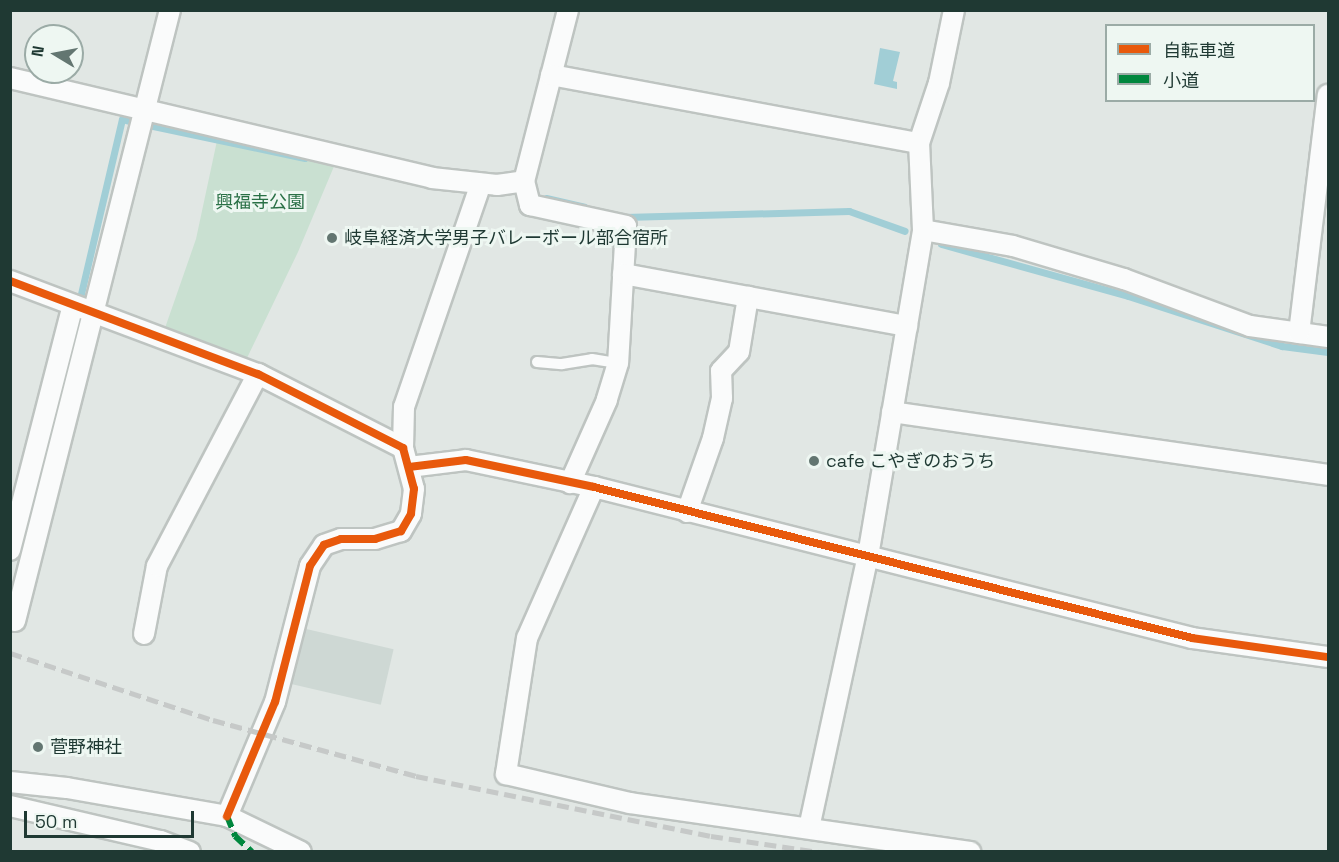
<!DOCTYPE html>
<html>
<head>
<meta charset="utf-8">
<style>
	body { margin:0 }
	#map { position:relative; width:1339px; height:862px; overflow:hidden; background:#e1e7e4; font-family:"Space Grotesk","Noto Sans JP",sans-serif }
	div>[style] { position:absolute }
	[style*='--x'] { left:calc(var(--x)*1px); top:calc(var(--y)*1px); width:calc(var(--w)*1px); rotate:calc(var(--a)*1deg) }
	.built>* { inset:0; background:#ced8d4; transform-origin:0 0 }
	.green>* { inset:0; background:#c9e0d1 }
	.water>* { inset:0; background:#a1ced6 }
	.stream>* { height:7px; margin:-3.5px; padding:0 3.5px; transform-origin:3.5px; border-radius:3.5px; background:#a1ced6 }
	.roads { filter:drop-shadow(2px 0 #bec4c1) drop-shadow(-2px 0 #bec4c1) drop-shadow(0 2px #bec4c1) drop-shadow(0 -2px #bec4c1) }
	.service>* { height:10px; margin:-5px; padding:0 5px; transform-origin:5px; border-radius:5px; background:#fafbfb }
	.minor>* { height:20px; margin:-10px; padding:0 10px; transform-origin:10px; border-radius:10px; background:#fafbfb }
	.rail>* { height:4.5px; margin-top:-2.25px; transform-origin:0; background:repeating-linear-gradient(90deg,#c6c9c8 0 12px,transparent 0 18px) }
	.quiet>* { height:6px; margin-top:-3px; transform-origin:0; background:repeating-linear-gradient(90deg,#00873e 0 12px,transparent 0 18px) }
	.cycleway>* { height:8px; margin:-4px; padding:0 4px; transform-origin:4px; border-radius:4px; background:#e8590c }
	.dots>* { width:16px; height:16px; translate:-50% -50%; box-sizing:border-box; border:3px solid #eef7f2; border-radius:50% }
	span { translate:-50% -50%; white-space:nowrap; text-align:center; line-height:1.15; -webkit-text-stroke:6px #eef7f2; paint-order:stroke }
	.park-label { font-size:18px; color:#2a7046 }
	.poi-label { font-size:18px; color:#1f3933 }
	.left { translate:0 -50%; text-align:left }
	.frame { position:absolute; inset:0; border:12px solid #1f3933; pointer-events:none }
	.legend { position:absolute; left:1105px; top:24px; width:210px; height:78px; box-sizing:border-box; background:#eef7f2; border:2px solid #9baba6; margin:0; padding:8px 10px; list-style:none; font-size:18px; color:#1f3933 }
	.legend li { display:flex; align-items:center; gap:12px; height:30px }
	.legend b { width:30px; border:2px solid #9baba6 }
	.north { position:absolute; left:24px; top:24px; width:60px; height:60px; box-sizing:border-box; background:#eef7f2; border:2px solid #9baba6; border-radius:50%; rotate:280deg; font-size:16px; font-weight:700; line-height:24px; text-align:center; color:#1f3933 }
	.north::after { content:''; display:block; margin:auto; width:21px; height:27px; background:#637671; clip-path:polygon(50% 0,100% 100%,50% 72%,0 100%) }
	.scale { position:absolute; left:24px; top:811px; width:170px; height:27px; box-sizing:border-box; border:3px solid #1f3933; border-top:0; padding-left:8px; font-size:18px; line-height:21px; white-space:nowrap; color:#1f3933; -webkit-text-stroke:4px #eef7f2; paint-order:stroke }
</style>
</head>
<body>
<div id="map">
	<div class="built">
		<div style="left:302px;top:628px;width:94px;height:57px;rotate:13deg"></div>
	</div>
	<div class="green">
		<div style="clip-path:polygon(218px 136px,335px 164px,298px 252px,247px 358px,165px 328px,196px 239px)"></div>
	</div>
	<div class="water">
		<div style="clip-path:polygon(880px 48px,900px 52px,893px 81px,897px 82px,897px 89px,874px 84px)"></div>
	</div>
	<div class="stream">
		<div style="--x:153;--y:126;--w:155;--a:11.9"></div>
		<div style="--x:546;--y:198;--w:39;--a:13"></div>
		<div style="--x:624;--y:217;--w:225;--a:-1.5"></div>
		<div style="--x:849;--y:211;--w:59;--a:19.7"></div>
		<div style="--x:941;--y:244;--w:194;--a:15.5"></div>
		<div style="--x:1128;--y:296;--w:162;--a:18"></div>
		<div style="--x:1282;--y:346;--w:46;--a:7.4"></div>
		<div style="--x:80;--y:298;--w:184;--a:-76.8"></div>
		<div style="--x:122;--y:119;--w:7;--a:16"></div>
	</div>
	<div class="roads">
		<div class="service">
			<div style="--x:537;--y:362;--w:25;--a:5"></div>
			<div style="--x:562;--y:364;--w:30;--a:-9"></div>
			<div style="--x:592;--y:359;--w:26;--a:9"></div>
		</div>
		<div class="minor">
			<div style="--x:568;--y:10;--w:177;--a:104.4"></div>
			<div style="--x:524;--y:181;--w:25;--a:76"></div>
			<div style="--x:530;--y:205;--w:98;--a:12.3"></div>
			<div style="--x:626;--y:226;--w:137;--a:93.3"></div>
			<div style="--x:618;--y:363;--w:39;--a:107"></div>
			<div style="--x:607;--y:400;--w:91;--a:114"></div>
			<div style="--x:551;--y:75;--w:374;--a:10.5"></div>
			<div style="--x:10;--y:78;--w:434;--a:13.3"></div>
			<div style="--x:432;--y:178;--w:65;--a:6.1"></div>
			<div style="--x:497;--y:185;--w:27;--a:-8"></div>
			<div style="--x:923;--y:230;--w:91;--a:10.1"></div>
			<div style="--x:1013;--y:246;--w:116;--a:16.6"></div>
			<div style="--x:1124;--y:279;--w:134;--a:20.5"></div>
			<div style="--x:1250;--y:326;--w:79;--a:8"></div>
			<div style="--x:623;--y:274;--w:289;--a:10.4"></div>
			<div style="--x:10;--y:281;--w:265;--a:20.6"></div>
			<div style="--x:258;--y:374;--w:163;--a:27"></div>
			<div style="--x:403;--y:448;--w:42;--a:75"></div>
			<div style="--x:414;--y:489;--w:25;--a:97"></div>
			<div style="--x:411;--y:514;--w:20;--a:120"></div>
			<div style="--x:401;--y:531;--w:27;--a:163"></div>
			<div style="--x:375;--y:539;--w:34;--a:180"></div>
			<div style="--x:341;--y:539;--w:18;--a:161"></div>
			<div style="--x:324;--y:545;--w:25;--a:124"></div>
			<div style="--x:310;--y:566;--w:140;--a:104.4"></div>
			<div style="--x:275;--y:702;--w:124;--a:112.8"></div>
			<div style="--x:1299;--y:333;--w:240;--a:-83.1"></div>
			<div style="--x:892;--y:412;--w:441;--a:8.2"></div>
			<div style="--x:403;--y:448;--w:41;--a:-88.6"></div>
			<div style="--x:404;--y:407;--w:236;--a:-71"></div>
			<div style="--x:409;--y:467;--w:57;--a:-7"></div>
			<div style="--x:466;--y:460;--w:131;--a:11.9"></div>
			<div style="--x:594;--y:487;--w:617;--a:14.17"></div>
			<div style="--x:1192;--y:638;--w:137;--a:8"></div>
			<div style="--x:594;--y:487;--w:165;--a:113.9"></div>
			<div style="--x:527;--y:638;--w:138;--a:98.8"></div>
			<div style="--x:506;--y:774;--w:127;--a:13.2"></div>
			<div style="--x:630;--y:803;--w:344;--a:8.2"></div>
			<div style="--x:687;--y:512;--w:78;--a:-70.6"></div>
			<div style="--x:713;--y:438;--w:41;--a:-77.3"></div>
			<div style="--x:722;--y:398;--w:27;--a:-92"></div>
			<div style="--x:721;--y:371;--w:26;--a:-47"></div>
			<div style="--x:739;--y:352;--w:56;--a:-80.7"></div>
			<div style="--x:10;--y:550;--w:253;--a:-75.6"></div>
			<div style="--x:15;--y:621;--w:630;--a:-75.77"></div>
			<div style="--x:144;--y:634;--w:69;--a:-79.2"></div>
			<div style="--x:157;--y:566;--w:217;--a:-62.3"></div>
			<div style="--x:10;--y:782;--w:57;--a:6"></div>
			<div style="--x:67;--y:788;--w:162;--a:9.9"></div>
			<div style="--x:227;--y:816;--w:82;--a:25.9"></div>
			<div style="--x:10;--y:806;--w:155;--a:13.1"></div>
			<div style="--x:161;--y:841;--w:31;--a:21"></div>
			<div style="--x:809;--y:828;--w:278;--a:-77.8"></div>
			<div style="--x:868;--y:556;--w:331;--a:-80.4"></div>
			<div style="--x:923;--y:230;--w:87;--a:-92.6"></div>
			<div style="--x:919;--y:143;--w:63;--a:-71.6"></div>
			<div style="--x:939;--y:83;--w:75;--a:-78.4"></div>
		</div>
	</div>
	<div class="rail">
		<div style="--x:10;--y:653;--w:214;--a:18.3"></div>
		<div style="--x:213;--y:720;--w:211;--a:15.4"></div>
		<div style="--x:416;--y:776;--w:301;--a:11.5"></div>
		<div style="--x:711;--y:836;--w:109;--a:8.4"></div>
	</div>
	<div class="quiet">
		<div style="--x:227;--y:816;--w:22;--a:68"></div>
		<div style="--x:235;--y:836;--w:23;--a:43"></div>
	</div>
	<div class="cycleway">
		<div style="--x:10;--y:281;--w:265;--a:20.6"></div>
		<div style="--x:258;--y:374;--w:163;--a:27"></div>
		<div style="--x:403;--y:448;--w:42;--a:75"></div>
		<div style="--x:414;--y:489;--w:25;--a:97"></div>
		<div style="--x:411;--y:514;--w:20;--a:120"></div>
		<div style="--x:401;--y:531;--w:27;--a:163"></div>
		<div style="--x:375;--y:539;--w:34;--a:180"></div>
		<div style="--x:341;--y:539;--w:18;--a:161"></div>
		<div style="--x:324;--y:545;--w:25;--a:124"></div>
		<div style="--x:310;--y:566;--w:140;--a:104.4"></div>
		<div style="--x:275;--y:702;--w:124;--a:112.8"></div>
		<div style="--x:409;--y:467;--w:57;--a:-7"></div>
		<div style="--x:466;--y:460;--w:131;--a:11.9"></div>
		<div style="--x:594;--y:487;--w:617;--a:14.17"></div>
		<div style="--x:1192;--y:638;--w:137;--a:8"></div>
	</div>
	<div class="dots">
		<div style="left:332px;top:238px;background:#637671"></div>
		<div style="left:814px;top:461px;background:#637671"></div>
		<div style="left:38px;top:747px;background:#637671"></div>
	</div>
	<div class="park-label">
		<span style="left:260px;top:202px">興福寺公園</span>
	</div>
	<div class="poi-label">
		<span class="left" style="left:344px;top:238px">岐阜経済大学男子バレーボール部合宿所</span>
		<span class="left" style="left:826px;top:461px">cafe こやぎのおうち</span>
		<span class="left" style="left:50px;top:747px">菅野神社</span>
	</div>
	<div class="frame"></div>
	<ul class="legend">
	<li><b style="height:8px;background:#e8590c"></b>自転車道</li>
	<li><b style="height:8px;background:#00873e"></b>小道</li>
	</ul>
	<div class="north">N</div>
	<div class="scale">50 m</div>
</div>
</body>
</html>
